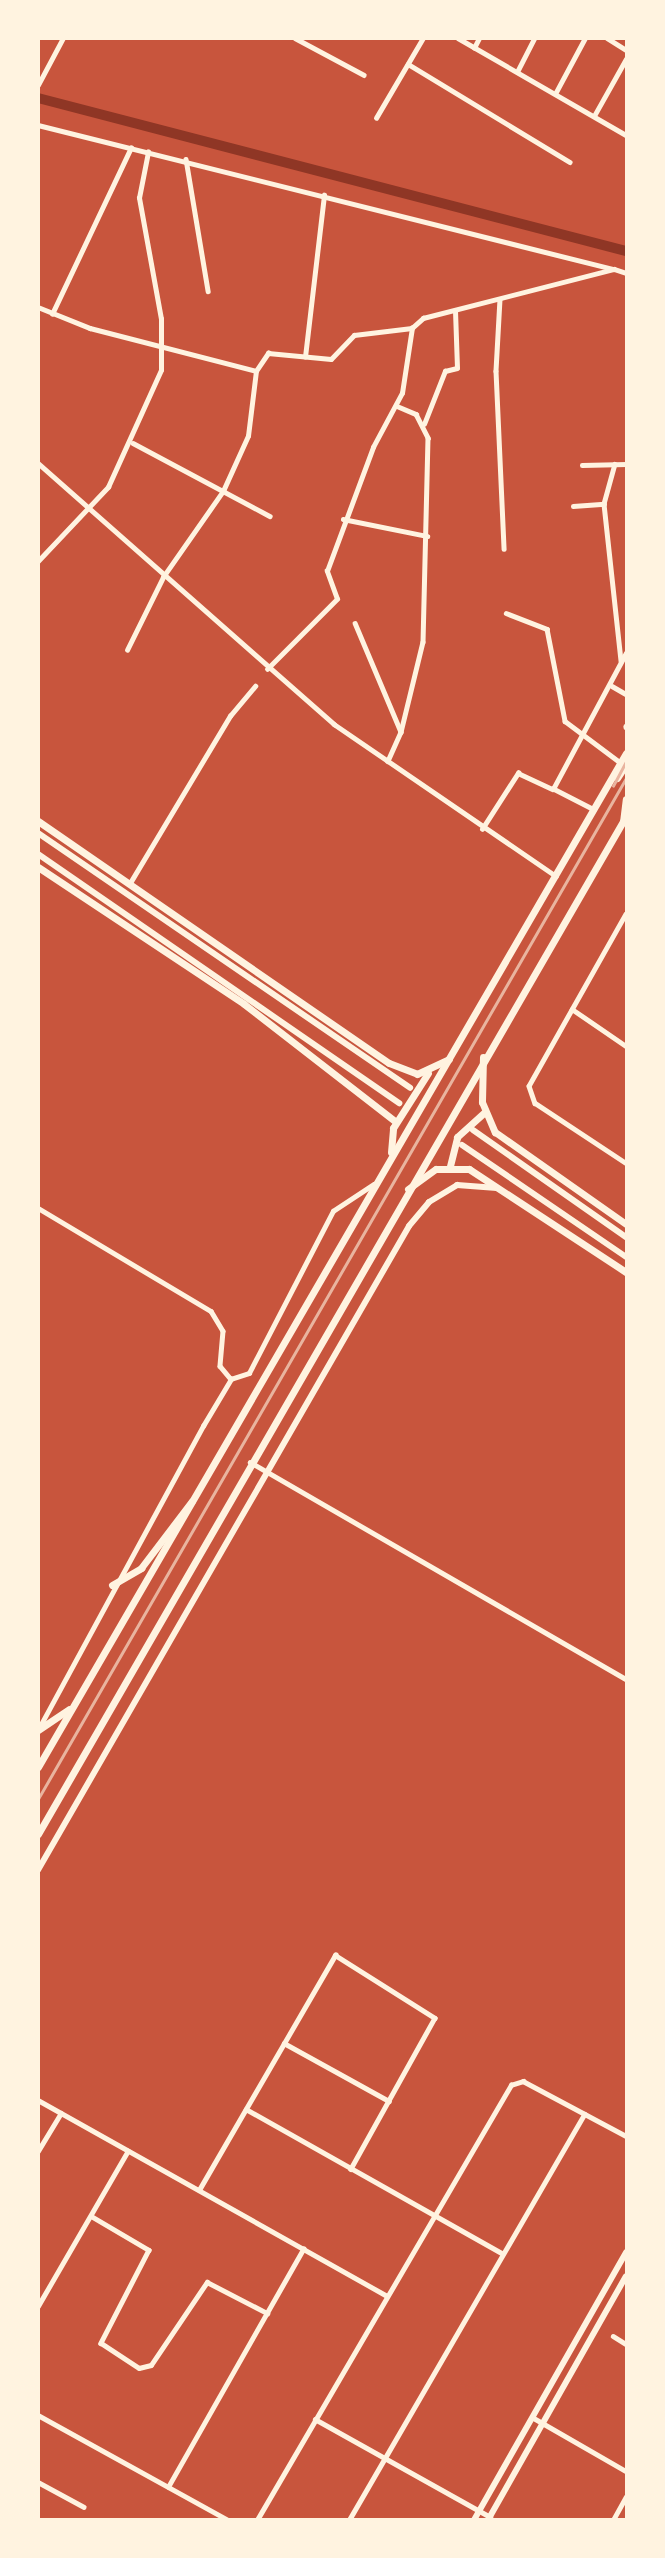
<!DOCTYPE html>
<html>
<head>
<meta charset="utf-8">
<style>
	body { margin:0 }
	#map { position:relative; width:665px; height:2558px; overflow:hidden; background:#c8553d; font-family:"DM Sans",sans-serif }
	div>[style] { position:absolute }
	[style*='--x'] { left:calc(var(--x)*1px); top:calc(var(--y)*1px); width:calc(var(--w)*1px); rotate:calc(var(--a)*1deg) }
	.canal>* { height:10px; margin:-5px; padding:0 5px; transform-origin:5px; border-radius:5px; background:#8f3625 }
	.minor>* { height:4.5px; margin:-2.25px; padding:0 2.25px; transform-origin:2.25px; border-radius:2.25px; background:#fff3e0 }
	.tertiary>* { height:6px; margin:-3px; padding:0 3px; transform-origin:3px; border-radius:3px; background:#fff3e0 }
	.secondary>* { height:7px; margin:-3.5px; padding:0 3.5px; transform-origin:3.5px; border-radius:3.5px; background:#fff3e0 }
	.rail>* { height:2.5px; margin:-1.25px; padding:0 1.25px; transform-origin:1.25px; border-radius:1.25px; background:#e9b49f }
	span { translate:-50% -50%; white-space:nowrap; text-align:center; line-height:1.15; -webkit-text-stroke:5px #fff3e0; paint-order:stroke }
	.frame { position:absolute; inset:0; border:40px solid #fff3e0; pointer-events:none }
</style>
</head>
<body>
<div id="map">
	<div class="canal">
		<div style="--x:38;--y:98;--w:608;--a:14.59"></div>
	</div>
	<div class="minor">
		<div style="--x:295;--y:38;--w:78;--a:28.2"></div>
		<div style="--x:458;--y:38;--w:194;--a:30"></div>
		<div style="--x:607;--y:38;--w:22;--a:32"></div>
		<div style="--x:474;--y:48;--w:11;--a:-63"></div>
		<div style="--x:408;--y:64;--w:189;--a:31.2"></div>
		<div style="--x:517;--y:72;--w:38;--a:-63"></div>
		<div style="--x:38;--y:85;--w:53;--a:-62"></div>
		<div style="--x:555;--y:94;--w:64;--a:-61.8"></div>
		<div style="--x:594;--y:116;--w:65;--a:-60.7"></div>
		<div style="--x:376;--y:118;--w:93;--a:-59.6"></div>
		<div style="--x:38;--y:125;--w:593;--a:14.06"></div>
		<div style="--x:186;--y:159;--w:134;--a:80.5"></div>
		<div style="--x:500;--y:299;--w:72;--a:93.2"></div>
		<div style="--x:496;--y:371;--w:178;--a:87.4"></div>
		<div style="--x:38;--y:307;--w:56;--a:22"></div>
		<div style="--x:90;--y:328;--w:171;--a:14.5"></div>
		<div style="--x:52;--y:314;--w:184;--a:-64.6"></div>
		<div style="--x:305;--y:357;--w:163;--a:-83.3"></div>
		<div style="--x:397;--y:406;--w:21;--a:23"></div>
		<div style="--x:416;--y:414;--w:27;--a:63"></div>
		<div style="--x:428;--y:438;--w:204;--a:91.4"></div>
		<div style="--x:423;--y:642;--w:93;--a:103.7"></div>
		<div style="--x:424;--y:424;--w:57;--a:-68.4"></div>
		<div style="--x:445;--y:371;--w:12;--a:-14"></div>
		<div style="--x:457;--y:368;--w:57;--a:-92"></div>
		<div style="--x:133;--y:443;--w:155;--a:28.1"></div>
		<div style="--x:38;--y:463;--w:395;--a:41.4"></div>
		<div style="--x:334;--y:724;--w:269;--a:34.4"></div>
		<div style="--x:615;--y:464;--w:41;--a:105.4"></div>
		<div style="--x:604;--y:504;--w:158;--a:83.8"></div>
		<div style="--x:582;--y:465;--w:44;--a:-1.3"></div>
		<div style="--x:573;--y:506;--w:31;--a:-4"></div>
		<div style="--x:343;--y:519;--w:86;--a:11.4"></div>
		<div style="--x:38;--y:561;--w:102;--a:-46.6"></div>
		<div style="--x:108;--y:487;--w:128;--a:-65.6"></div>
		<div style="--x:161;--y:370;--w:51;--a:-90"></div>
		<div style="--x:161;--y:319;--w:123;--a:-100.3"></div>
		<div style="--x:139;--y:198;--w:47;--a:-78.9"></div>
		<div style="--x:506;--y:613;--w:44;--a:21.3"></div>
		<div style="--x:547;--y:629;--w:94;--a:78.9"></div>
		<div style="--x:565;--y:721;--w:70;--a:36.9"></div>
		<div style="--x:355;--y:623;--w:118;--a:67.1"></div>
		<div style="--x:401;--y:732;--w:32;--a:114"></div>
		<div style="--x:127;--y:650;--w:81;--a:-63.7"></div>
		<div style="--x:163;--y:577;--w:105;--a:-55.1"></div>
		<div style="--x:223;--y:491;--w:60;--a:-65.6"></div>
		<div style="--x:248;--y:436;--w:65;--a:-83"></div>
		<div style="--x:256;--y:371;--w:22;--a:-56"></div>
		<div style="--x:268;--y:353;--w:63;--a:5.4"></div>
		<div style="--x:331;--y:359;--w:33;--a:-46"></div>
		<div style="--x:354;--y:335;--w:58;--a:-6.9"></div>
		<div style="--x:267;--y:669;--w:99;--a:-45"></div>
		<div style="--x:337;--y:599;--w:30;--a:-110"></div>
		<div style="--x:327;--y:571;--w:132;--a:-69.6"></div>
		<div style="--x:373;--y:447;--w:61;--a:-61.8"></div>
		<div style="--x:402;--y:393;--w:66;--a:-81.3"></div>
		<div style="--x:412;--y:328;--w:15;--a:-42"></div>
		<div style="--x:423;--y:318;--w:197;--a:-14.4"></div>
		<div style="--x:614;--y:269;--w:13;--a:18"></div>
		<div style="--x:612;--y:686;--w:16;--a:30"></div>
		<div style="--x:626;--y:726;--w:1;--a:90"></div>
		<div style="--x:594;--y:810;--w:46;--a:-152.9"></div>
		<div style="--x:553;--y:789;--w:154;--a:-61.8"></div>
		<div style="--x:482;--y:829;--w:67;--a:-57.3"></div>
		<div style="--x:518;--y:773;--w:38;--a:25"></div>
		<div style="--x:130;--y:883;--w:195;--a:-59.1"></div>
		<div style="--x:230;--y:716;--w:39;--a:-50"></div>
		<div style="--x:626;--y:914;--w:197;--a:119.4"></div>
		<div style="--x:529;--y:1086;--w:18;--a:71"></div>
		<div style="--x:535;--y:1103;--w:109;--a:33.4"></div>
		<div style="--x:572;--y:1009;--w:65;--a:34.4"></div>
		<div style="--x:38;--y:1208;--w:201;--a:30.8"></div>
		<div style="--x:211;--y:1311;--w:23;--a:59"></div>
		<div style="--x:223;--y:1331;--w:35;--a:95"></div>
		<div style="--x:220;--y:1366;--w:17;--a:50"></div>
		<div style="--x:250;--y:1462;--w:434;--a:30"></div>
		<div style="--x:39;--y:1728;--w:344;--a:-61.5"></div>
		<div style="--x:203;--y:1426;--w:55;--a:-59.2"></div>
		<div style="--x:231;--y:1379;--w:19;--a:-18"></div>
		<div style="--x:249;--y:1373;--w:182;--a:-62.6"></div>
		<div style="--x:333;--y:1211;--w:49;--a:-33.4"></div>
		<div style="--x:284;--y:2043;--w:120;--a:28.9"></div>
		<div style="--x:38;--y:2100;--w:399;--a:29.3"></div>
		<div style="--x:246;--y:2109;--w:294;--a:29.4"></div>
		<div style="--x:38;--y:2151;--w:44;--a:-58.8"></div>
		<div style="--x:199;--y:2190;--w:272;--a:-59.9"></div>
		<div style="--x:335;--y:1955;--w:118;--a:32.2"></div>
		<div style="--x:435;--y:2018;--w:173;--a:119.1"></div>
		<div style="--x:91;--y:2216;--w:67;--a:30.4"></div>
		<div style="--x:149;--y:2250;--w:105;--a:117.3"></div>
		<div style="--x:101;--y:2343;--w:45;--a:33.3"></div>
		<div style="--x:139;--y:2368;--w:12;--a:-14"></div>
		<div style="--x:151;--y:2365;--w:100;--a:-56"></div>
		<div style="--x:207;--y:2282;--w:68;--a:27.3"></div>
		<div style="--x:38;--y:2306;--w:179;--a:-59.9"></div>
		<div style="--x:613;--y:2336;--w:15;--a:32"></div>
		<div style="--x:38;--y:2415;--w:217;--a:28.9"></div>
		<div style="--x:532;--y:2417;--w:108;--a:29.9"></div>
		<div style="--x:315;--y:2419;--w:201;--a:29.2"></div>
		<div style="--x:38;--y:2482;--w:52;--a:28.5"></div>
		<div style="--x:168;--y:2487;--w:274;--a:-60.4"></div>
		<div style="--x:257;--y:2520;--w:504;--a:-59.72"></div>
		<div style="--x:511;--y:2085;--w:13;--a:-18"></div>
		<div style="--x:523;--y:2081;--w:117;--a:28.1"></div>
		<div style="--x:349;--y:2520;--w:469;--a:-59.9"></div>
		<div style="--x:613;--y:2520;--w:26;--a:-61"></div>
	</div>
	<div class="tertiary">
		<div style="--x:38;--y:833;--w:451;--a:34.4"></div>
		<div style="--x:38;--y:854;--w:439;--a:34.6"></div>
		<div style="--x:473;--y:1130;--w:187;--a:35"></div>
		<div style="--x:462;--y:1145;--w:199;--a:34.3"></div>
		<div style="--x:38;--y:1870;--w:743;--a:-60.05"></div>
		<div style="--x:409;--y:1226;--w:31;--a:-50"></div>
		<div style="--x:429;--y:1202;--w:33;--a:-31"></div>
		<div style="--x:457;--y:1185;--w:40;--a:4.3"></div>
		<div style="--x:474;--y:2520;--w:308;--a:-60.4"></div>
		<div style="--x:488;--y:2520;--w:280;--a:-60.5"></div>
	</div>
	<div class="secondary">
		<div style="--x:617;--y:778;--w:17;--a:-57"></div>
		<div style="--x:38;--y:821;--w:426;--a:34.6"></div>
		<div style="--x:389;--y:1063;--w:30;--a:21"></div>
		<div style="--x:417;--y:1074;--w:35;--a:-25"></div>
		<div style="--x:623;--y:822;--w:23;--a:-83"></div>
		<div style="--x:38;--y:867;--w:247;--a:33.6"></div>
		<div style="--x:244;--y:1004;--w:192;--a:37.8"></div>
		<div style="--x:483;--y:1057;--w:45;--a:91.3"></div>
		<div style="--x:482;--y:1102;--w:33;--a:67"></div>
		<div style="--x:495;--y:1132;--w:160;--a:35.1"></div>
		<div style="--x:391;--y:1152;--w:24;--a:-85"></div>
		<div style="--x:393;--y:1128;--w:65;--a:-57.5"></div>
		<div style="--x:450;--y:1166;--w:30;--a:-76"></div>
		<div style="--x:457;--y:1137;--w:36;--a:-42"></div>
		<div style="--x:408;--y:1189;--w:34;--a:-36"></div>
		<div style="--x:436;--y:1169;--w:33;--a:0"></div>
		<div style="--x:469;--y:1169;--w:188;--a:33.3"></div>
		<div style="--x:112;--y:1585;--w:34;--a:-30"></div>
		<div style="--x:141;--y:1568;--w:84;--a:-52.7"></div>
		<div style="--x:38;--y:1730;--w:37;--a:-34"></div>
		<div style="--x:38;--y:1767;--w:1172;--a:-59.89"></div>
		<div style="--x:38;--y:1834;--w:1176;--a:-59.99"></div>
	</div>
	<div class="rail">
		<div style="--x:613;--y:786;--w:27;--a:-62"></div>
		<div style="--x:38;--y:1799;--w:1178;--a:-60.06"></div>
	</div>
	<div class="frame"></div>
</div>
</body>
</html>
